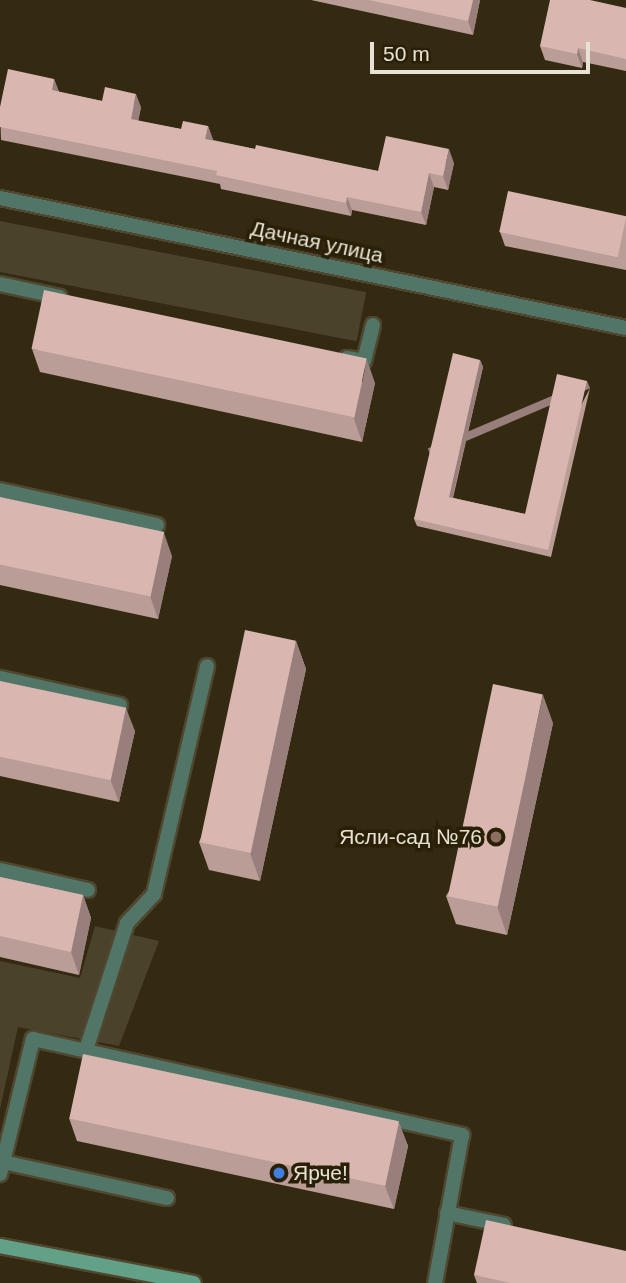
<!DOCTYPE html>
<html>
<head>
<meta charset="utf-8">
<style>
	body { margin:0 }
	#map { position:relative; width:626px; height:1283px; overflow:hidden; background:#332a11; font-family:Helvetica,sans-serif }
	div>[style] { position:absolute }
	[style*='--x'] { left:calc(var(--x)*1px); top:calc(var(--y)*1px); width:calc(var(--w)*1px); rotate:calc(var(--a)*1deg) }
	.green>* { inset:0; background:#4a422b; transform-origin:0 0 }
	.roads { filter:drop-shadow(2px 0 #504730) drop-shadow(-2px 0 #504730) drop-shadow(0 2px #504730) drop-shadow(0 -2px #504730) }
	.service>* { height:14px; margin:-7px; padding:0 7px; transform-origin:7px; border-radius:7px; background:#517667 }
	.minor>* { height:14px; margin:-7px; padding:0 7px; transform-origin:7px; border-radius:7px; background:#517667 }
	.secondary>* { height:14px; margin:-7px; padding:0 7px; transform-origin:7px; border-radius:7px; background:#63a088 }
	.wall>* { inset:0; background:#bb9d97 }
	.shaded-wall>* { inset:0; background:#987f7b; transform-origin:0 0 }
	.building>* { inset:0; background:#d9b6b0; transform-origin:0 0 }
	.dots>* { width:19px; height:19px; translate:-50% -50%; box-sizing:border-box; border:4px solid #292007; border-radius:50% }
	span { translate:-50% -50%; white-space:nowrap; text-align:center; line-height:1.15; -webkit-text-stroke:7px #292007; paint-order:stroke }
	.street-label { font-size:21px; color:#e7e2d3 }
	.poi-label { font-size:21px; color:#e7e2d3 }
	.right { translate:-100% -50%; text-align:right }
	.left { translate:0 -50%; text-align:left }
	.scale { position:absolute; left:370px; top:42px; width:220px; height:32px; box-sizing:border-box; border:4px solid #e7e2d3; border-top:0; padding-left:9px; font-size:21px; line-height:24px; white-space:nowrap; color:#e7e2d3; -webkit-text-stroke:5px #292007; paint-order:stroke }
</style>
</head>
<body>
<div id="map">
	<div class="green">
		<div style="left:0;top:221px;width:373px;height:50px;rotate:11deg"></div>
		<div style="clip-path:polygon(95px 926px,159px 941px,119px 1046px,18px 1027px,0 1109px,0 961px,80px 978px)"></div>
	</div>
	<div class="roads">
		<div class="service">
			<div style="--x:0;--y:284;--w:61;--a:12.2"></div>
			<div style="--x:347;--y:358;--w:17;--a:10"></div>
			<div style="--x:364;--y:361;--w:37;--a:-76"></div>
			<div style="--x:0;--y:490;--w:161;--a:12.6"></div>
			<div style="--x:0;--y:678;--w:123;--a:12.7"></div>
			<div style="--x:0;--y:870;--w:90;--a:12.8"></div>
			<div style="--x:86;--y:1050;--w:133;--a:-72.1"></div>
			<div style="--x:127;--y:923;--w:40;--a:-47"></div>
			<div style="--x:154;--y:894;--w:234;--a:-76.9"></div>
			<div style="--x:3;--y:1162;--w:168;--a:12.4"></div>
			<div style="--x:0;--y:1174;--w:139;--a:-76.3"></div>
			<div style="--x:33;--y:1039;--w:440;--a:12.6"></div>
			<div style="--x:462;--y:1135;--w:150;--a:100.3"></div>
			<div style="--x:447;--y:1213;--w:58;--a:11.9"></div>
		</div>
		<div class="minor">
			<div style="--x:0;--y:198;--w:639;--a:11.73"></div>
		</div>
		<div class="secondary">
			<div style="--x:0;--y:1246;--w:197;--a:10.8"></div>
		</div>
	</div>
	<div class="wall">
		<div style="clip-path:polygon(311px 0,480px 0,473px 35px)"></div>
		<div style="clip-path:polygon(626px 8px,626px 71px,583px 62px,582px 68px,545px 60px,540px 46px)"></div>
		<div style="clip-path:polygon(54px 79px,59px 92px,102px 101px,141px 107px,138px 121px,181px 129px,208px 126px,213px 140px,255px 149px,378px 171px,454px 163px,448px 190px,434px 187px,426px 225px,352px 210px,351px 216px,221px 189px,220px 184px,1px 140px,0 107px)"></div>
		<div style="clip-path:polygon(626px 217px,626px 270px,505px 246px,500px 232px)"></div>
		<div style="clip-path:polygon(32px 349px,375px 383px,362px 442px,40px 372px)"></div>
		<div style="clip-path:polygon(480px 360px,483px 367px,453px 498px,525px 514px,590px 388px,551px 557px,417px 526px,414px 519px)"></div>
		<div style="clip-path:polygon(0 497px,172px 556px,158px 619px,0 585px)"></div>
		<div style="clip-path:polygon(296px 641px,306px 669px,260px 881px,209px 870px,199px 842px)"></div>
		<div style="clip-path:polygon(0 681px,135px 731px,119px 802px,0 776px)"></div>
		<div style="clip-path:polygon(553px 723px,507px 935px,456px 924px,446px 896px)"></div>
		<div style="clip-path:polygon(0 877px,83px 895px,91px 918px,79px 975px,0 957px)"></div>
		<div style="clip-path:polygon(69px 1118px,399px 1123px,408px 1146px,394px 1209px,77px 1141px)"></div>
		<div style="clip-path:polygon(474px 1275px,626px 1283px,477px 1283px)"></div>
	</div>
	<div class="shaded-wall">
		<div style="clip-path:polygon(473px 0,480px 0,473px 35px,468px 21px)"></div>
		<div style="clip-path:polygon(578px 48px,583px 62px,582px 68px,577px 54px)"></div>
		<div style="clip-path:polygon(54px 79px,59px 92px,52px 90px)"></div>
		<div style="clip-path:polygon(136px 94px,141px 107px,136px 133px,131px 119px)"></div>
		<div style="clip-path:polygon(208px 126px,213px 140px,210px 152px,205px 139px)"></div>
		<div style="clip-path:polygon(449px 149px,454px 163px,448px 190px,443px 176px)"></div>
		<div style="clip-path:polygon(429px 173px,434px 187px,426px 225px,421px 212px)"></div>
		<div style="clip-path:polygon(347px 197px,352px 210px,351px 216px,346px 203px)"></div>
		<div style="clip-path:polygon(367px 360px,375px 383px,362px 442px,354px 419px)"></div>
		<div style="clip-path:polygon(480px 360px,483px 367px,451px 504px,449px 497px)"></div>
		<div style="left:587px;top:381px;width:8px;height:173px;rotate:67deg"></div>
		<div style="clip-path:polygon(164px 533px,172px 556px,158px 619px,150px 596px)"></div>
		<div style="clip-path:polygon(296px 641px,306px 669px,260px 881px,250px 853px)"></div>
		<div style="clip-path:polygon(543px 695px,553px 723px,507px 935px,497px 906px)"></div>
		<div style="clip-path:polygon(126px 708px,135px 731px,119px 802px,110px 779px)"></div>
		<div style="clip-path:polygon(83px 895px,91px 918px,79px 975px,71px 952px)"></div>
		<div style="clip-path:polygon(399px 1123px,408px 1146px,394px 1209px,385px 1186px)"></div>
	</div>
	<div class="building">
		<div style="clip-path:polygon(369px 0,473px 0,468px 21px)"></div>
		<div style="clip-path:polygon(550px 0,590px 0,626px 8px,626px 59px,578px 48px,577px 54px,540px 46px)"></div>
		<div style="clip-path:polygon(8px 69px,54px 79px,52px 90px,102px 101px,105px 87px,136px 94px,131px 119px,181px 129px,183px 121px,208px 126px,205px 139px,255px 149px,256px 145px,378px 171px,386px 136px,449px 149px,443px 176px,429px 173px,421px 212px,347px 197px,346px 203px,216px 175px,217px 171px,0 127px,0 107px)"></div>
		<div style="left:508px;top:191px;width:121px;height:42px;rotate:12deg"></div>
		<div style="left:44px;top:290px;width:330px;height:60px;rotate:12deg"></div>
		<div style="clip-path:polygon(453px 353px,480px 360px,449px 497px,525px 514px,557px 374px,587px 381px,548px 550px,414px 519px)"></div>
		<div style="left:0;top:497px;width:168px;height:66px;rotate:12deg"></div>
		<div style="left:245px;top:630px;width:52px;height:217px;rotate:12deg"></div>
		<div style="left:0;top:681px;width:129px;height:74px;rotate:12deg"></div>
		<div style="left:493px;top:684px;width:51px;height:217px;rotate:12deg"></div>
		<div style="clip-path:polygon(0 877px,83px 895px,71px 952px,0 936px)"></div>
		<div style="left:83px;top:1054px;width:323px;height:66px;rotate:12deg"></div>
		<div style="clip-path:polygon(486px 1220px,626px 1251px,626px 1283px,511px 1283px,474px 1275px)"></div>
	</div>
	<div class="dots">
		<div style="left:496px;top:837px;background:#8d6e63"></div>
		<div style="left:279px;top:1173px;background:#3f7fe0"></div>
	</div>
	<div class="street-label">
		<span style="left:317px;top:242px;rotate:12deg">Дачная улица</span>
	</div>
	<div class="poi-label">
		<span class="right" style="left:482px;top:837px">Ясли-сад №76</span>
		<span class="left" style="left:293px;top:1173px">Ярче!</span>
	</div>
	<div class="scale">50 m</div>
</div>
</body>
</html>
